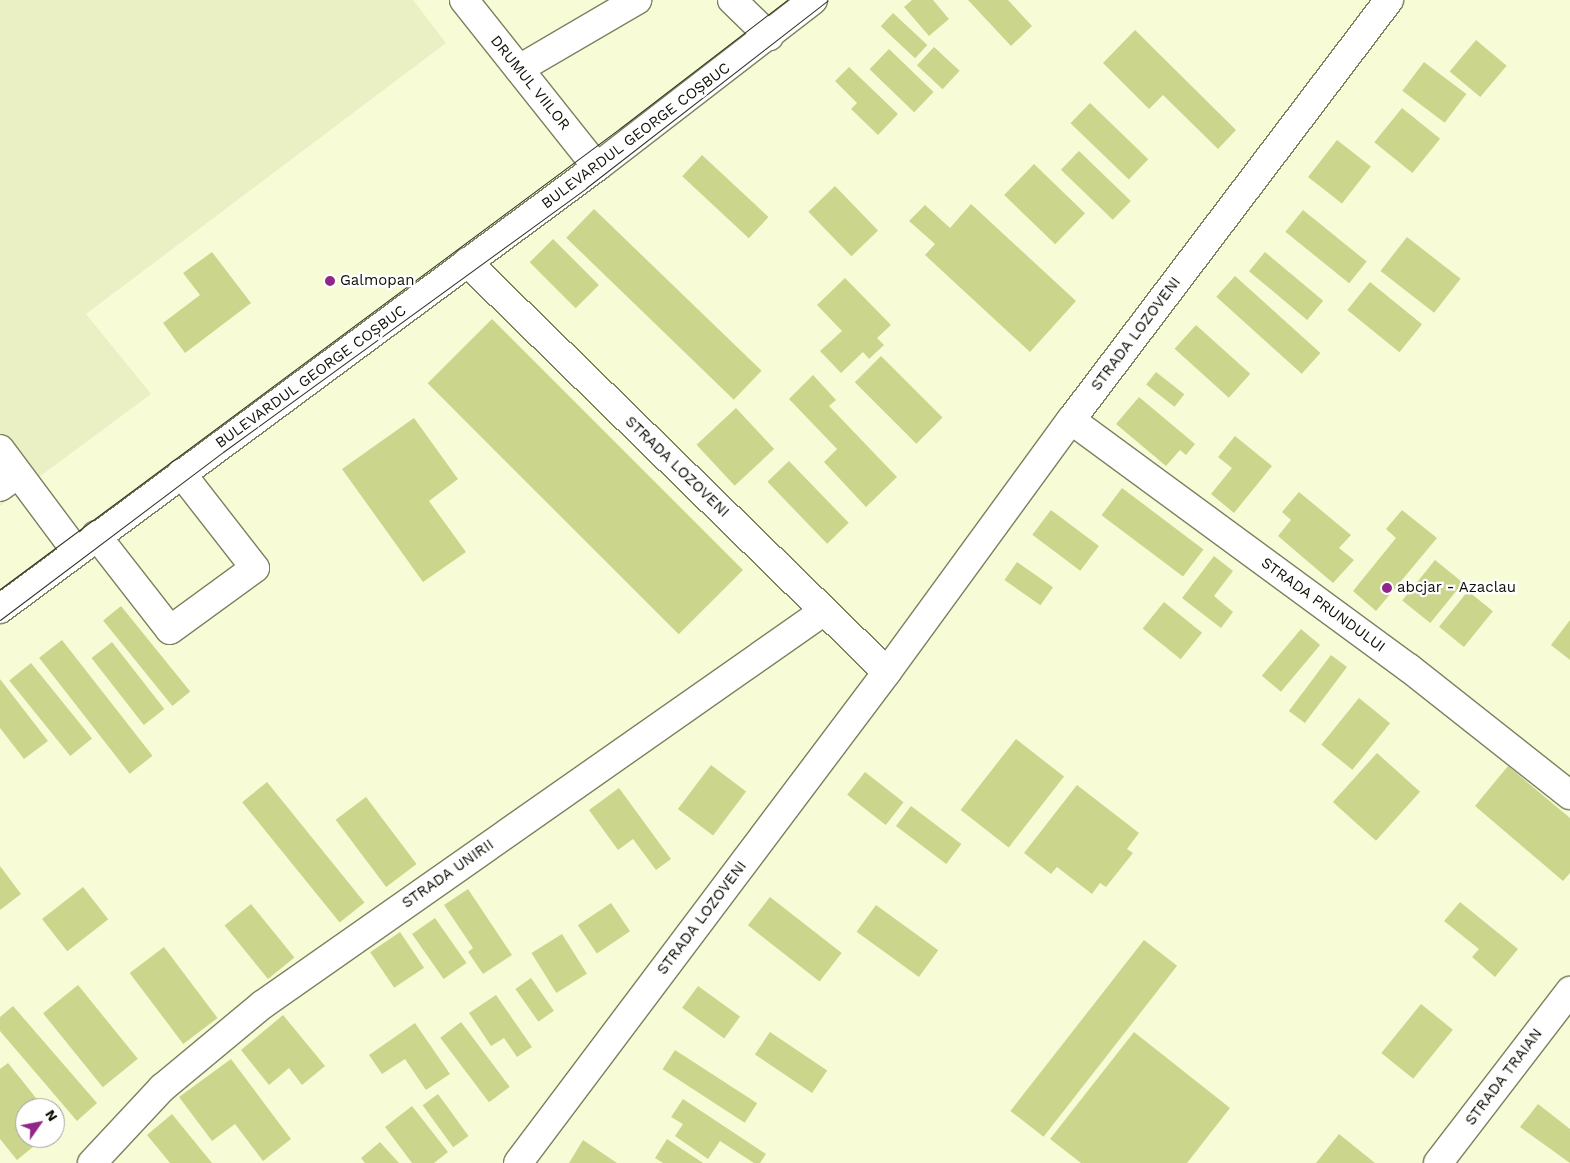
<!DOCTYPE html>
<html>
<head>
<meta charset="utf-8">
<style>
	body { margin:0 }
	#map { position:relative; width:1570px; height:1163px; overflow:hidden; background:#f7fcd7; font-family:"Work Sans",sans-serif }
	div>[style] { position:absolute }
	[style*='--x'] { left:calc(var(--x)*1px); top:calc(var(--y)*1px); width:calc(var(--w)*1px); rotate:calc(var(--a)*1deg) }
	.built>* { inset:0; background:#eaefc4 }
	.building>* { inset:0; background:#ccd58c; transform-origin:0 0 }
	.roads { filter:drop-shadow(1px 0 #7c8160) drop-shadow(-1px 0 #7c8160) drop-shadow(0 1px #7c8160) drop-shadow(0 -1px #7c8160) }
	.minor>* { height:28px; margin:-14px; padding:0 14px; transform-origin:14px; border-radius:14px; background:#fff }
	.major>* { height:28px; margin:-14px; padding:0 14px; transform-origin:14px; border-radius:14px; background:#fff }
	.highway>* { height:28px; margin:-14px; padding:0 14px; transform-origin:14px; border-radius:14px; background:#fff }
	.tram>* { height:1px; margin:-0.5px; padding:0 0.5px; transform-origin:0.5px; border-radius:0.5px; background:#303224 }
	.dots>* { width:14px; height:14px; translate:-50% -50%; box-sizing:border-box; border:2px solid #fff; border-radius:50% }
	span { translate:-50% -50%; white-space:nowrap; text-align:center; line-height:1.15; -webkit-text-stroke:4.5px #fff; paint-order:stroke }
	.street-label { font-size:15px; color:#0d0e04 }
	.poi-label { font-size:15px; color:#0d0e04 }
	.left { translate:0 -50%; text-align:left }
	.north { position:absolute; left:15px; top:1098px; width:50px; height:50px; box-sizing:border-box; background:#fff; border:1px solid #9e9f9b; border-radius:50%; rotate:57deg; font-size:14px; font-weight:700; line-height:20px; text-align:center; color:#0d0e04 }
	.north::after { content:''; display:block; margin:auto; width:18px; height:22px; background:#922688; clip-path:polygon(50% 0,100% 100%,50% 72%,0 100%) }
</style>
</head>
<body>
<div id="map">
	<div class="built">
		<div style="clip-path:polygon(0 0,413px 0,446px 43px,86px 314px,151px 394px,0 506px)"></div>
	</div>
	<div class="building">
		<div style="clip-path:polygon(912px 0,933px 0,949px 19px,929px 36px,904px 7px)"></div>
		<div style="clip-path:polygon(968px 0,1008px 0,1032px 26px,1011px 46px)"></div>
		<div style="left:893px;top:13px;width:47px;height:18px;rotate:43deg"></div>
		<div style="clip-path:polygon(1135px 30px,1236px 130px,1218px 149px,1163px 95px,1149px 109px,1103px 63px)"></div>
		<div style="left:1476px;top:40px;width:40px;height:41px;rotate:40deg"></div>
		<div style="left:934px;top:47px;width:35px;height:25px;rotate:43deg"></div>
		<div style="left:889px;top:49px;width:62px;height:28px;rotate:44deg"></div>
		<div style="left:1424px;top:62px;width:53px;height:36px;rotate:37deg"></div>
		<div style="clip-path:polygon(849px 67px,898px 114px,878px 135px,851px 109px,857px 103px,835px 81px)"></div>
		<div style="left:1090px;top:103px;width:81px;height:28px;rotate:44deg"></div>
		<div style="left:1402px;top:108px;width:49px;height:44px;rotate:39deg"></div>
		<div style="left:1337px;top:140px;width:43px;height:47px;rotate:38deg"></div>
		<div style="left:1079px;top:151px;width:72px;height:26px;rotate:44deg"></div>
		<div style="left:702px;top:155px;width:91px;height:29px;rotate:43deg"></div>
		<div style="left:1034px;top:164px;width:71px;height:43px;rotate:44deg"></div>
		<div style="left:835px;top:186px;width:62px;height:37px;rotate:46deg"></div>
		<div style="clip-path:polygon(971px 204px,1076px 301px,1030px 352px,925px 255px,935px 244px,909px 221px,925px 205px,950px 228px)"></div>
		<div style="left:594px;top:209px;width:233px;height:40px;rotate:44deg"></div>
		<div style="left:1303px;top:210px;width:82px;height:28px;rotate:39deg"></div>
		<div style="left:1407px;top:237px;width:68px;height:43px;rotate:38deg"></div>
		<div style="left:553px;top:239px;width:65px;height:33px;rotate:45deg"></div>
		<div style="clip-path:polygon(212px 252px,251px 303px,185px 353px,163px 323px,200px 295px,183px 273px)"></div>
		<div style="left:1265px;top:252px;width:76px;height:25px;rotate:40deg"></div>
		<div style="left:1235px;top:276px;width:115px;height:28px;rotate:42deg"></div>
		<div style="clip-path:polygon(845px 278px,891px 325px,877px 338px,884px 345px,869px 359px,863px 352px,841px 373px,820px 351px,842px 331px,817px 305px)"></div>
		<div style="left:1370px;top:282px;width:67px;height:36px;rotate:39deg"></div>
		<div style="left:492px;top:319px;width:355px;height:91px;rotate:45deg"></div>
		<div style="left:1196px;top:325px;width:73px;height:32px;rotate:42deg"></div>
		<div style="left:881px;top:356px;width:87px;height:37px;rotate:45deg"></div>
		<div style="left:1156px;top:372px;width:36px;height:16px;rotate:38deg"></div>
		<div style="clip-path:polygon(813px 375px,836px 400px,829px 406px,897px 477px,866px 507px,824px 462px,837px 449px,789px 399px)"></div>
		<div style="clip-path:polygon(1139px 397px,1195px 444px,1186px 455px,1180px 450px,1166px 466px,1116px 424px)"></div>
		<div style="left:736px;top:408px;width:56px;height:54px;rotate:47deg"></div>
		<div style="clip-path:polygon(414px 418px,458px 479px,429px 501px,466px 552px,423px 582px,342px 469px)"></div>
		<div style="clip-path:polygon(1235px 436px,1272px 466px,1234px 513px,1211px 494px,1232px 468px,1218px 457px)"></div>
		<div style="left:789px;top:461px;width:86px;height:30px;rotate:46deg"></div>
		<div style="left:1122px;top:488px;width:102px;height:34px;rotate:37deg"></div>
		<div style="clip-path:polygon(1299px 492px,1351px 535px,1339px 548px,1354px 560px,1333px 583px,1278px 536px,1291px 520px,1282px 512px)"></div>
		<div style="left:1051px;top:510px;width:60px;height:31px;rotate:37deg"></div>
		<div style="clip-path:polygon(1402px 510px,1437px 538px,1376px 611px,1353px 591px,1396px 538px,1386px 529px)"></div>
		<div style="clip-path:polygon(1214px 556px,1233px 571px,1214px 596px,1233px 612px,1221px 628px,1182px 598px)"></div>
		<div style="left:1435px;top:560px;width:36px;height:52px;rotate:39deg"></div>
		<div style="left:1017px;top:562px;width:44px;height:22px;rotate:35deg"></div>
		<div style="left:1468px;top:591px;width:32px;height:46px;rotate:39deg"></div>
		<div style="left:1164px;top:602px;width:49px;height:34px;rotate:39deg"></div>
		<div style="left:121px;top:606px;width:110px;height:23px;rotate:51deg"></div>
		<div style="clip-path:polygon(1570px 620px,1570px 660px,1551px 645px)"></div>
		<div style="left:1301px;top:629px;width:25px;height:61px;rotate:40deg"></div>
		<div style="left:62px;top:640px;width:147px;height:29px;rotate:52deg"></div>
		<div style="left:112px;top:642px;width:85px;height:26px;rotate:52deg"></div>
		<div style="left:1331px;top:655px;width:20px;height:70px;rotate:37deg"></div>
		<div style="left:31px;top:663px;width:97px;height:28px;rotate:51deg"></div>
		<div style="clip-path:polygon(0 679px,48px 741px,24px 759px,0 728px)"></div>
		<div style="left:1359px;top:698px;width:40px;height:60px;rotate:39deg"></div>
		<div style="left:1016px;top:739px;width:61px;height:90px;rotate:38deg"></div>
		<div style="left:1377px;top:753px;width:58px;height:66px;rotate:42deg"></div>
		<div style="left:711px;top:765px;width:44px;height:55px;rotate:37deg"></div>
		<div style="clip-path:polygon(1508px 766px,1570px 818px,1570px 873px,1563px 881px,1475px 806px)"></div>
		<div style="left:865px;top:772px;width:49px;height:29px;rotate:38deg"></div>
		<div style="left:267px;top:782px;width:155px;height:32px;rotate:51deg"></div>
		<div style="clip-path:polygon(1077px 785px,1139px 833px,1127px 849px,1133px 853px,1106px 887px,1100px 883px,1092px 894px,1057px 867px,1051px 874px,1024px 853px)"></div>
		<div style="clip-path:polygon(619px 788px,671px 859px,656px 870px,633px 839px,618px 850px,589px 810px)"></div>
		<div style="left:366px;top:797px;width:84px;height:38px;rotate:53deg"></div>
		<div style="left:911px;top:806px;width:63px;height:25px;rotate:37deg"></div>
		<div style="clip-path:polygon(0 866px,21px 894px,0 910px)"></div>
		<div style="left:83px;top:887px;width:41px;height:52px;rotate:52deg"></div>
		<div style="clip-path:polygon(468px 889px,512px 955px,483px 974px,468px 952px,473px 948px,444px 905px)"></div>
		<div style="left:770px;top:897px;width:91px;height:36px;rotate:38deg"></div>
		<div style="clip-path:polygon(1460px 902px,1518px 949px,1495px 977px,1472px 957px,1479px 949px,1444px 921px)"></div>
		<div style="left:611px;top:903px;width:34px;height:40px;rotate:56deg"></div>
		<div style="left:251px;top:904px;width:69px;height:34px;rotate:51deg"></div>
		<div style="left:876px;top:905px;width:77px;height:33px;rotate:36deg"></div>
		<div style="left:435px;top:918px;width:55px;height:28px;rotate:55deg"></div>
		<div style="left:400px;top:932px;width:43px;height:36px;rotate:56deg"></div>
		<div style="left:562px;top:934px;width:47px;height:36px;rotate:58deg"></div>
		<div style="left:1144px;top:940px;width:42px;height:217px;rotate:38deg"></div>
		<div style="left:164px;top:947px;width:89px;height:43px;rotate:53deg"></div>
		<div style="left:531px;top:978px;width:40px;height:19px;rotate:55deg"></div>
		<div style="left:78px;top:985px;width:95px;height:45px;rotate:51deg"></div>
		<div style="left:698px;top:986px;width:52px;height:27px;rotate:36deg"></div>
		<div style="clip-path:polygon(496px 995px,532px 1047px,517px 1057px,504px 1038px,491px 1046px,469px 1013px)"></div>
		<div style="left:1421px;top:1004px;width:41px;height:63px;rotate:39deg"></div>
		<div style="clip-path:polygon(13px 1006px,97px 1103px,77px 1121px,0 1031px,0 1017px)"></div>
		<div style="clip-path:polygon(283px 1015px,325px 1066px,302px 1085px,289px 1068px,269px 1085px,241px 1050px)"></div>
		<div style="left:461px;top:1022px;width:81px;height:26px;rotate:53deg"></div>
		<div style="clip-path:polygon(415px 1023px,450px 1074px,426px 1090px,405px 1059px,382px 1074px,369px 1055px)"></div>
		<div style="left:770px;top:1032px;width:69px;height:27px;rotate:34deg"></div>
		<div style="clip-path:polygon(1134px 1032px,1230px 1108px,1187px 1163px,1081px 1163px,1050px 1139px)"></div>
		<div style="left:675px;top:1050px;width:98px;height:23px;rotate:33deg"></div>
		<div style="clip-path:polygon(231px 1059px,291px 1139px,263px 1161px,235px 1124px,212px 1141px,179px 1097px)"></div>
		<div style="clip-path:polygon(8px 1063px,44px 1108px,25px 1108px,25px 1138px,36px 1138px,39px 1142px,17px 1160px,0 1139px,0 1069px)"></div>
		<div style="left:438px;top:1094px;width:52px;height:19px;rotate:54deg"></div>
		<div style="clip-path:polygon(683px 1099px,766px 1154px,760px 1163px,754px 1163px,720px 1141px,708px 1159px,675px 1136px,683px 1124px,671px 1117px)"></div>
		<div style="clip-path:polygon(1538px 1104px,1570px 1129px,1570px 1163px,1520px 1127px)"></div>
		<div style="clip-path:polygon(412px 1106px,448px 1152px,434px 1163px,412px 1163px,385px 1127px)"></div>
		<div style="clip-path:polygon(172px 1114px,212px 1163px,170px 1163px,147px 1135px)"></div>
		<div style="clip-path:polygon(1339px 1134px,1375px 1163px,1316px 1163px)"></div>
		<div style="clip-path:polygon(667px 1139px,703px 1163px,663px 1163px,655px 1158px)"></div>
		<div style="clip-path:polygon(583px 1140px,617px 1163px,569px 1163px)"></div>
		<div style="clip-path:polygon(380px 1142px,399px 1163px,365px 1163px,361px 1158px)"></div>
	</div>
	<div class="roads">
		<div class="minor">
			<div style="--x:732;--y:0;--w:52;--a:44.2"></div>
			<div style="--x:519;--y:69;--w:137;--a:-30.3"></div>
			<div style="--x:467;--y:262;--w:587;--a:44.31"></div>
			<div style="--x:1071;--y:420;--w:419;--a:36.3"></div>
			<div style="--x:1409;--y:668;--w:205;--a:38.3"></div>
			<div style="--x:0;--y:449;--w:127;--a:53.3"></div>
			<div style="--x:0;--y:487;--w:22;--a:-36"></div>
			<div style="--x:96;--y:535;--w:120;--a:52.1"></div>
			<div style="--x:170;--y:630;--w:105;--a:-36.1"></div>
			<div style="--x:255;--y:568;--w:120;--a:-127.9"></div>
			<div style="--x:92;--y:1163;--w:103;--a:-47"></div>
			<div style="--x:162;--y:1088;--w:130;--a:-39.7"></div>
			<div style="--x:262;--y:1005;--w:686;--a:-35.03"></div>
			<div style="--x:518;--y:1163;--w:614;--a:-53.07"></div>
			<div style="--x:887;--y:672;--w:312;--a:-53.9"></div>
			<div style="--x:1071;--y:420;--w:527;--a:-52.87"></div>
		</div>
		<div class="major">
			<div style="--x:0;--y:609;--w:743;--a:-36.52"></div>
			<div style="--x:1438;--y:1163;--w:217;--a:-52.5"></div>
		</div>
		<div class="highway">
			<div style="--x:464;--y:0;--w:213;--a:51.5"></div>
			<div style="--x:597;--y:167;--w:273;--a:-37.7"></div>
		</div>
	</div>
	<div class="tram">
		<div style="--x:0;--y:589;--w:771;--a:-36.62"></div>
		<div style="--x:619;--y:129;--w:212;--a:-37.5"></div>
		<div style="--x:0;--y:620;--w:279;--a:-37"></div>
		<div style="--x:223;--y:452;--w:449;--a:-36"></div>
		<div style="--x:586;--y:188;--w:306;--a:-37.8"></div>
	</div>
	<div class="dots">
		<div style="left:330px;top:281px;background:#922688"></div>
		<div style="left:1387px;top:588px;background:#922688"></div>
	</div>
	<div class="street-label">
		<span style="left:530px;top:83px;rotate:51deg">DRUMUL VIILOR</span>
		<span style="left:636px;top:136px;rotate:-37deg">BULEVARDUL GEORGE COȘBUC</span>
		<span style="left:1136px;top:334px;rotate:-53deg">STRADA LOZOVENI</span>
		<span style="left:311px;top:377px;rotate:-36deg">BULEVARDUL GEORGE COȘBUC</span>
		<span style="left:677px;top:467px;rotate:44deg">STRADA LOZOVENI</span>
		<span style="left:1323px;top:605px;rotate:36deg">STRADA PRUNDULUI</span>
		<span style="left:448px;top:874px;rotate:-35deg">STRADA UNIRII</span>
		<span style="left:702px;top:918px;rotate:-53deg">STRADA LOZOVENI</span>
		<span style="left:1504px;top:1077px;rotate:-53deg">STRADA TRAIAN</span>
	</div>
	<div class="poi-label">
		<span class="left" style="left:340px;top:281px">Galmopan</span>
		<span class="left" style="left:1397px;top:588px">abcjar - Azaclau</span>
	</div>
	<div class="north">N</div>
</div>
</body>
</html>
